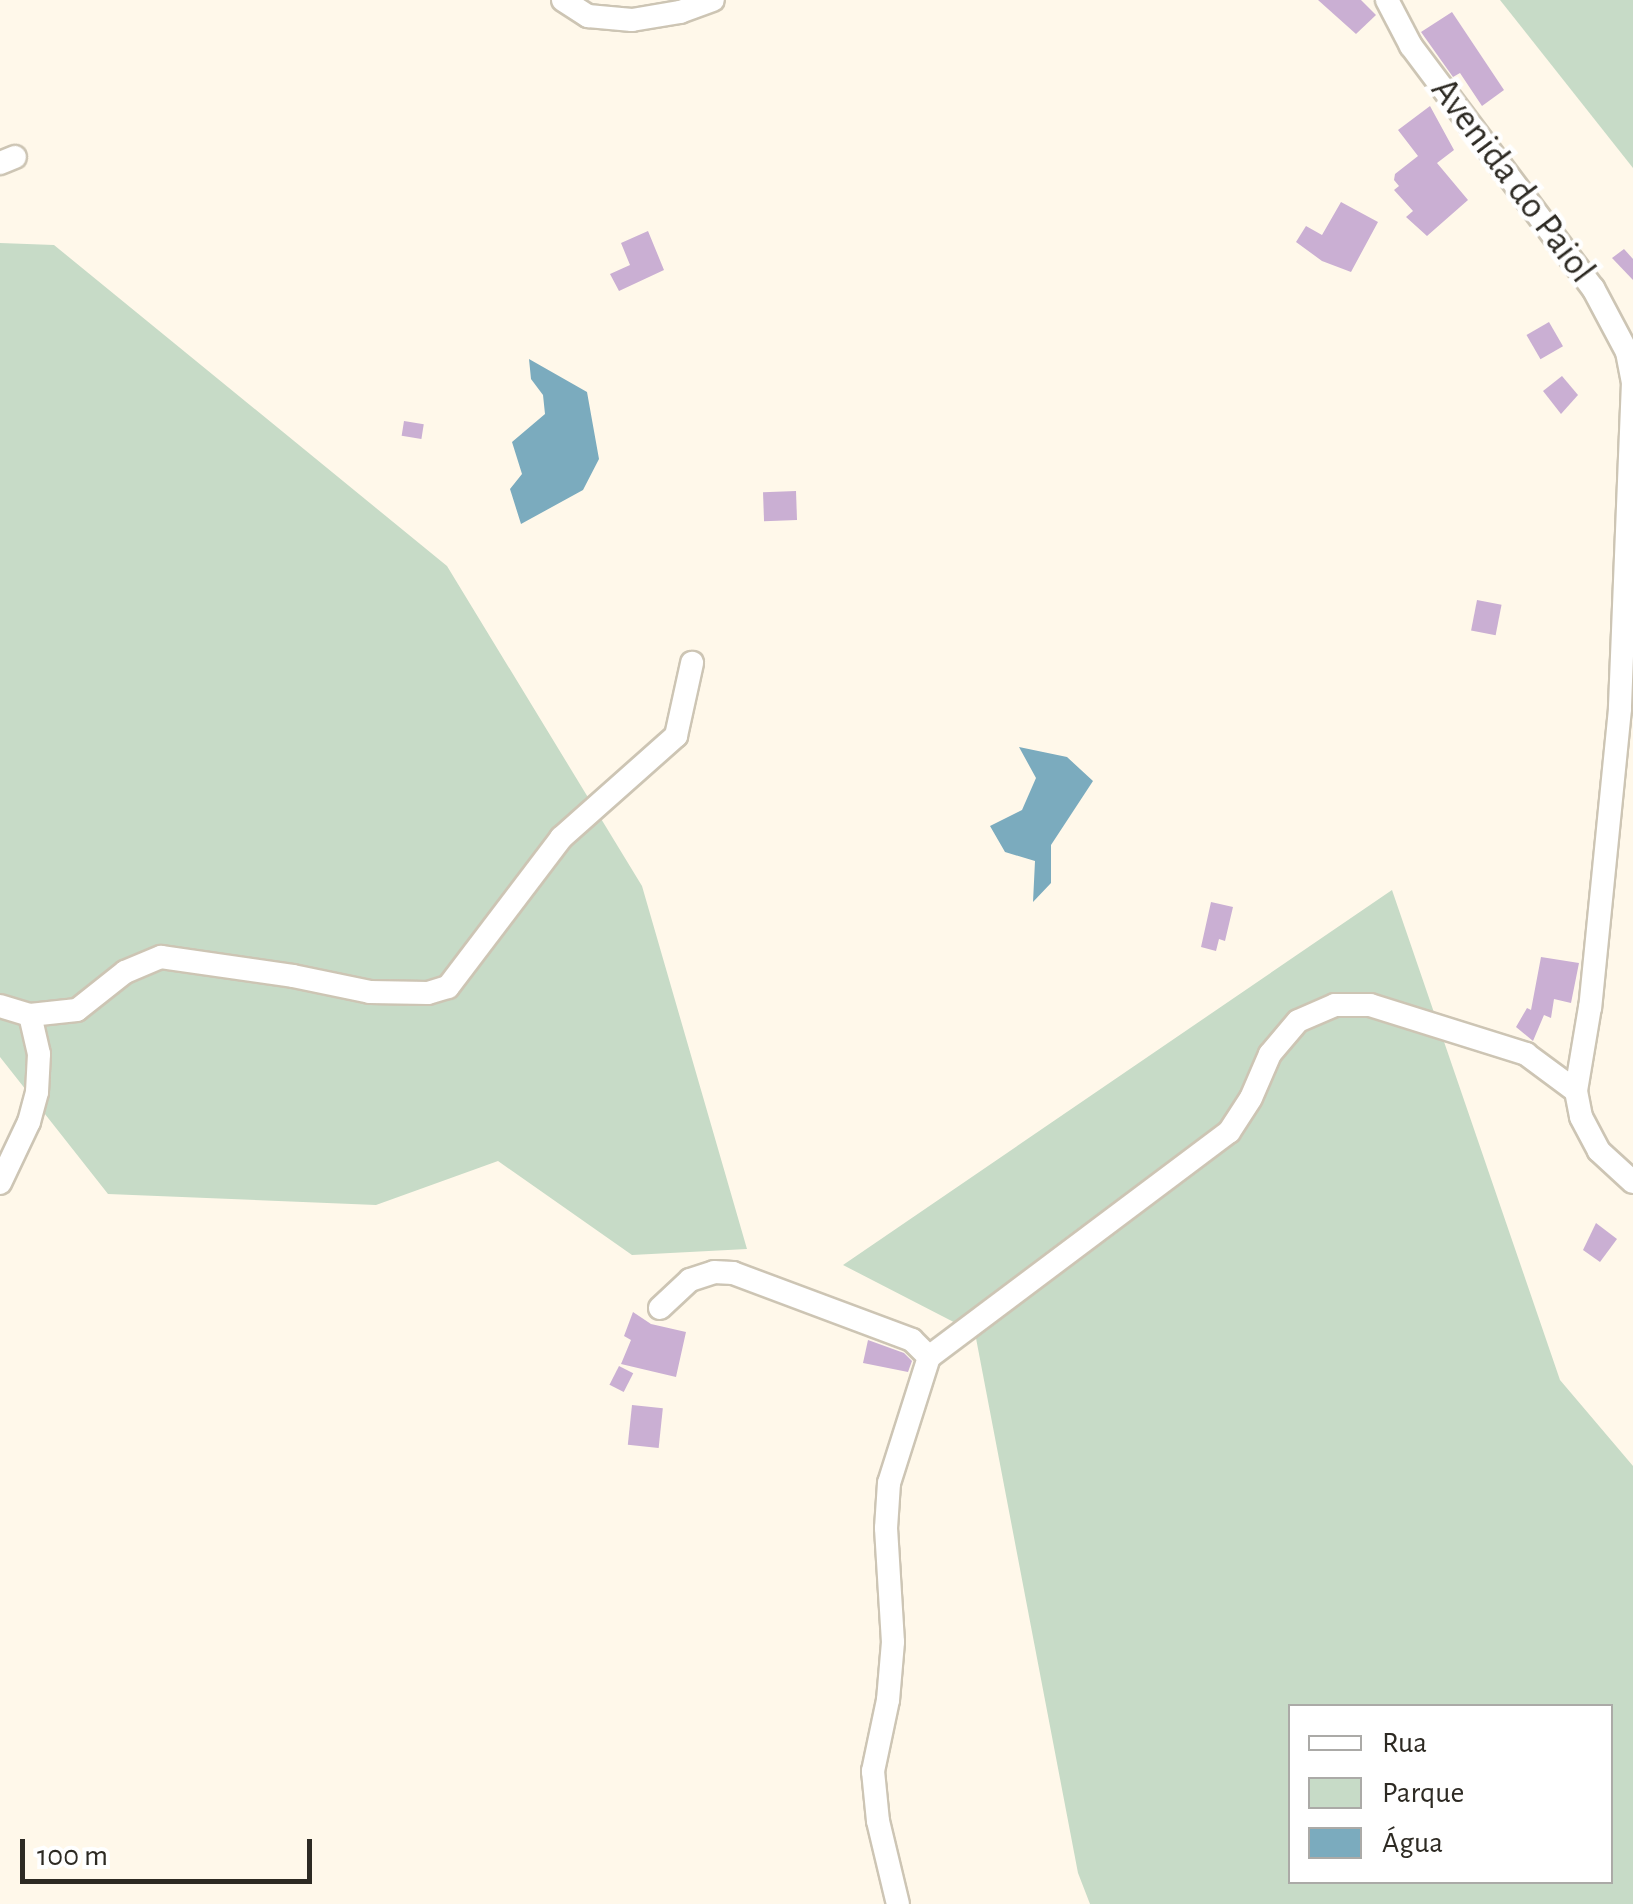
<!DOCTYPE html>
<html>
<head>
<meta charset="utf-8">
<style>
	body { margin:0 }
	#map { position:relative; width:1633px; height:1904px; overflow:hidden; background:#fff8ea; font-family:"Alegreya Sans",sans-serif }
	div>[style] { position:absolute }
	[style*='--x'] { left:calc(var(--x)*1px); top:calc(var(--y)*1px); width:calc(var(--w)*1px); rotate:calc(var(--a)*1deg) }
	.green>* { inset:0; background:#c7dbc7 }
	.water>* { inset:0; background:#7babbe }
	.building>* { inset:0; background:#caafd3; transform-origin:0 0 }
	.roads { filter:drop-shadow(2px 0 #cdc5b4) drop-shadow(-2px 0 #cdc5b4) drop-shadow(0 2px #cdc5b4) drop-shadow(0 -2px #cdc5b4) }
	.minor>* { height:22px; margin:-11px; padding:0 11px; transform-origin:11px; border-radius:11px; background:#fff }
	span { translate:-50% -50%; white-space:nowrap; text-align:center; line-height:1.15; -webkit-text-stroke:9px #fff; paint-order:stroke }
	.street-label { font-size:38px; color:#2d2a23 }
	.legend { position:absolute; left:1288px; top:1704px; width:325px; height:180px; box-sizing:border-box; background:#fff; border:2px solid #abaaa7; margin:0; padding:12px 18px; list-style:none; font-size:30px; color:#2d2a23 }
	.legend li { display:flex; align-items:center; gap:20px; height:50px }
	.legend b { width:50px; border:2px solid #abaaa7 }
	.scale { position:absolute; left:20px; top:1839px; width:292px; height:45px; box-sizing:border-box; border:5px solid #2d2a23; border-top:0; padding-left:12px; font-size:30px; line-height:35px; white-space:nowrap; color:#2d2a23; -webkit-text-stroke:8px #fff; paint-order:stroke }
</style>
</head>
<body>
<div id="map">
	<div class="green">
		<div style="clip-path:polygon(1500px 0,1633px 0,1633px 168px)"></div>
		<div style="clip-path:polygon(0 243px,54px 245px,447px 566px,642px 886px,747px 1249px,632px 1255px,498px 1161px,376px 1205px,108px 1194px,0 1057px)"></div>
		<div style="clip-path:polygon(evenodd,1392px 890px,1560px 1380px,1633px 1466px,1633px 1904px,1090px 1904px,1078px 1873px,975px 1333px,843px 1265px,1392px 890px,1290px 1706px,1610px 1706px,1610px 1882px,1290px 1882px,1290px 1706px)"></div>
	</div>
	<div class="water">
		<div style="clip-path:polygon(529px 359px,587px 392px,599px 459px,583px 490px,521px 524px,510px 489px,522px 474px,512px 442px,545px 414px,543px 395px,531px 379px)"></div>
		<div style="clip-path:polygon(1019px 747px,1067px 757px,1093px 781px,1051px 845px,1051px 883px,1033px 902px,1035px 861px,1005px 852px,990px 826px,1022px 810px,1036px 778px)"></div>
	</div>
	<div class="building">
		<div style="clip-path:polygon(1318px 0,1361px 0,1376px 15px,1356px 34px)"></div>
		<div style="clip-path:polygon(1452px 12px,1504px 90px,1482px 106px,1460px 73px,1453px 77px,1421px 32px)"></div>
		<div style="clip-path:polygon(1430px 106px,1454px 150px,1437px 163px,1468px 200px,1427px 236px,1406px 217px,1413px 211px,1394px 190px,1399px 186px,1394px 180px,1395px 174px,1418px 156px,1398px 130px)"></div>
		<div style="clip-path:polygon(1341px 202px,1378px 222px,1351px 272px,1322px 261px,1296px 242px,1306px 226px,1322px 235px)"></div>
		<div style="clip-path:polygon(648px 231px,664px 270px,619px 291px,610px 274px,630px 265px,621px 243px)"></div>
		<div style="clip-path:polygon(1624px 249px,1633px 259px,1633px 280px,1612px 258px)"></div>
		<div style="left:1549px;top:322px;width:28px;height:26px;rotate:60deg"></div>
		<div style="clip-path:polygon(1562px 376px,1578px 395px,1561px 414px,1543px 391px)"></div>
		<div style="left:404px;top:421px;width:20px;height:15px;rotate:9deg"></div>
		<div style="left:796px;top:491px;width:29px;height:33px;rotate:88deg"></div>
		<div style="left:1477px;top:600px;width:25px;height:31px;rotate:11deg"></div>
		<div style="clip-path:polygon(1211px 902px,1233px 907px,1225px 941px,1219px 939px,1216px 951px,1201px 947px)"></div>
		<div style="clip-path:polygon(1541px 957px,1579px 963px,1571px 1003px,1554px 999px,1551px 1018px,1544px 1015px,1533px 1041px,1516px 1027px,1527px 1008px,1531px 1010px)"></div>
		<div style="clip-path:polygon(1596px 1223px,1617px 1239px,1600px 1262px,1583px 1250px)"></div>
		<div style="clip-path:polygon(633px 1312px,651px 1324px,686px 1332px,676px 1377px,621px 1364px,631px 1340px,624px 1336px)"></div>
		<div style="clip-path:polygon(868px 1340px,904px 1353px,912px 1361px,908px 1372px,863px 1363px)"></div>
		<div style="left:619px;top:1366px;width:16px;height:21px;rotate:27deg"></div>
		<div style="left:632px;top:1405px;width:31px;height:40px;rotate:6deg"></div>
	</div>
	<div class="roads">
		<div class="minor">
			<div style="--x:563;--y:0;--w:30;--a:33"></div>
			<div style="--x:588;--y:16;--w:44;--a:5.2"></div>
			<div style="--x:632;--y:20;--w:49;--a:-9.5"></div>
			<div style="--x:680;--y:12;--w:35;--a:-20"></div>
			<div style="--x:1387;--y:0;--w:52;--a:62.4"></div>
			<div style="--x:1411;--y:46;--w:303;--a:53.1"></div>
			<div style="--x:1593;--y:288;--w:72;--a:62"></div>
			<div style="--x:1627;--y:352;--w:31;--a:79"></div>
			<div style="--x:1633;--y:382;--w:327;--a:92.3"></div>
			<div style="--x:1620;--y:709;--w:300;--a:95.7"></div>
			<div style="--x:1590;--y:1007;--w:85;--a:99.5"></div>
			<div style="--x:1576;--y:1091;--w:26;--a:79"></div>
			<div style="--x:1581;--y:1117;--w:38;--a:62"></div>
			<div style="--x:1599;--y:1151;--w:46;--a:42.4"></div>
			<div style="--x:0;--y:163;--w:16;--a:-22"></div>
			<div style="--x:0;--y:1006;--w:31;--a:17"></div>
			<div style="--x:30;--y:1015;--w:47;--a:-6.1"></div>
			<div style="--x:77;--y:1010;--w:61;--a:-38.4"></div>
			<div style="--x:125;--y:972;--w:39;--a:-23"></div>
			<div style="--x:161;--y:957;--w:133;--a:8.2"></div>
			<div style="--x:293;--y:976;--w:79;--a:11.7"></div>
			<div style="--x:370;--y:992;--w:58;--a:1"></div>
			<div style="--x:428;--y:993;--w:21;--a:-17"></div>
			<div style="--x:448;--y:987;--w:187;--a:-52.8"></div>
			<div style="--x:561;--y:838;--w:154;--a:-41.6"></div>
			<div style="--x:676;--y:736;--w:75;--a:-77.6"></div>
			<div style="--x:0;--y:1183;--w:68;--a:-64.6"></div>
			<div style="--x:29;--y:1122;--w:31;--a:-75"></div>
			<div style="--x:37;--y:1092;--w:38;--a:-87"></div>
			<div style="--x:39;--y:1054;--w:40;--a:-103"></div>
			<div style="--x:660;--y:1308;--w:41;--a:-43"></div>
			<div style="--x:690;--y:1280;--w:25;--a:-18"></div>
			<div style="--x:714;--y:1272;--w:19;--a:3"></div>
			<div style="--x:733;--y:1273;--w:191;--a:20.5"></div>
			<div style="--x:912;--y:1340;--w:24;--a:45"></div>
			<div style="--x:929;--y:1357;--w:132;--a:107.6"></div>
			<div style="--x:889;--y:1483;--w:45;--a:93.8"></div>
			<div style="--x:886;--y:1528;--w:114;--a:86.5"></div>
			<div style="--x:893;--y:1642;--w:58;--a:94.9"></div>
			<div style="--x:888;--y:1700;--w:73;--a:101.9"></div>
			<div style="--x:873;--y:1771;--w:50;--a:84.3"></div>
			<div style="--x:878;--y:1821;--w:85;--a:76.5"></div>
			<div style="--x:929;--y:1357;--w:375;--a:-36.9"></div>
			<div style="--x:1229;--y:1132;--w:40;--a:-57.1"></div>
			<div style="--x:1251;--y:1098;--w:48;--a:-66.6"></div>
			<div style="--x:1270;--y:1054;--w:43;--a:-49.7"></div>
			<div style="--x:1298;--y:1021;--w:40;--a:-23.4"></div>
			<div style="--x:1335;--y:1005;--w:35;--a:0"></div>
			<div style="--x:1370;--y:1005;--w:164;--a:17.4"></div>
			<div style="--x:1526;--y:1054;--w:62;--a:36.5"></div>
		</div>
	</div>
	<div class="street-label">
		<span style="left:1512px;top:181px;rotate:53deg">Avenida do Paiol</span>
	</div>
	<ul class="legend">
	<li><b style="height:12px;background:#fff"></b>Rua</li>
	<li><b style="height:28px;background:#c7dbc7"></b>Parque</li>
	<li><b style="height:28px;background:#7babbe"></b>Água</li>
	</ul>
	<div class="scale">100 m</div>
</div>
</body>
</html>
